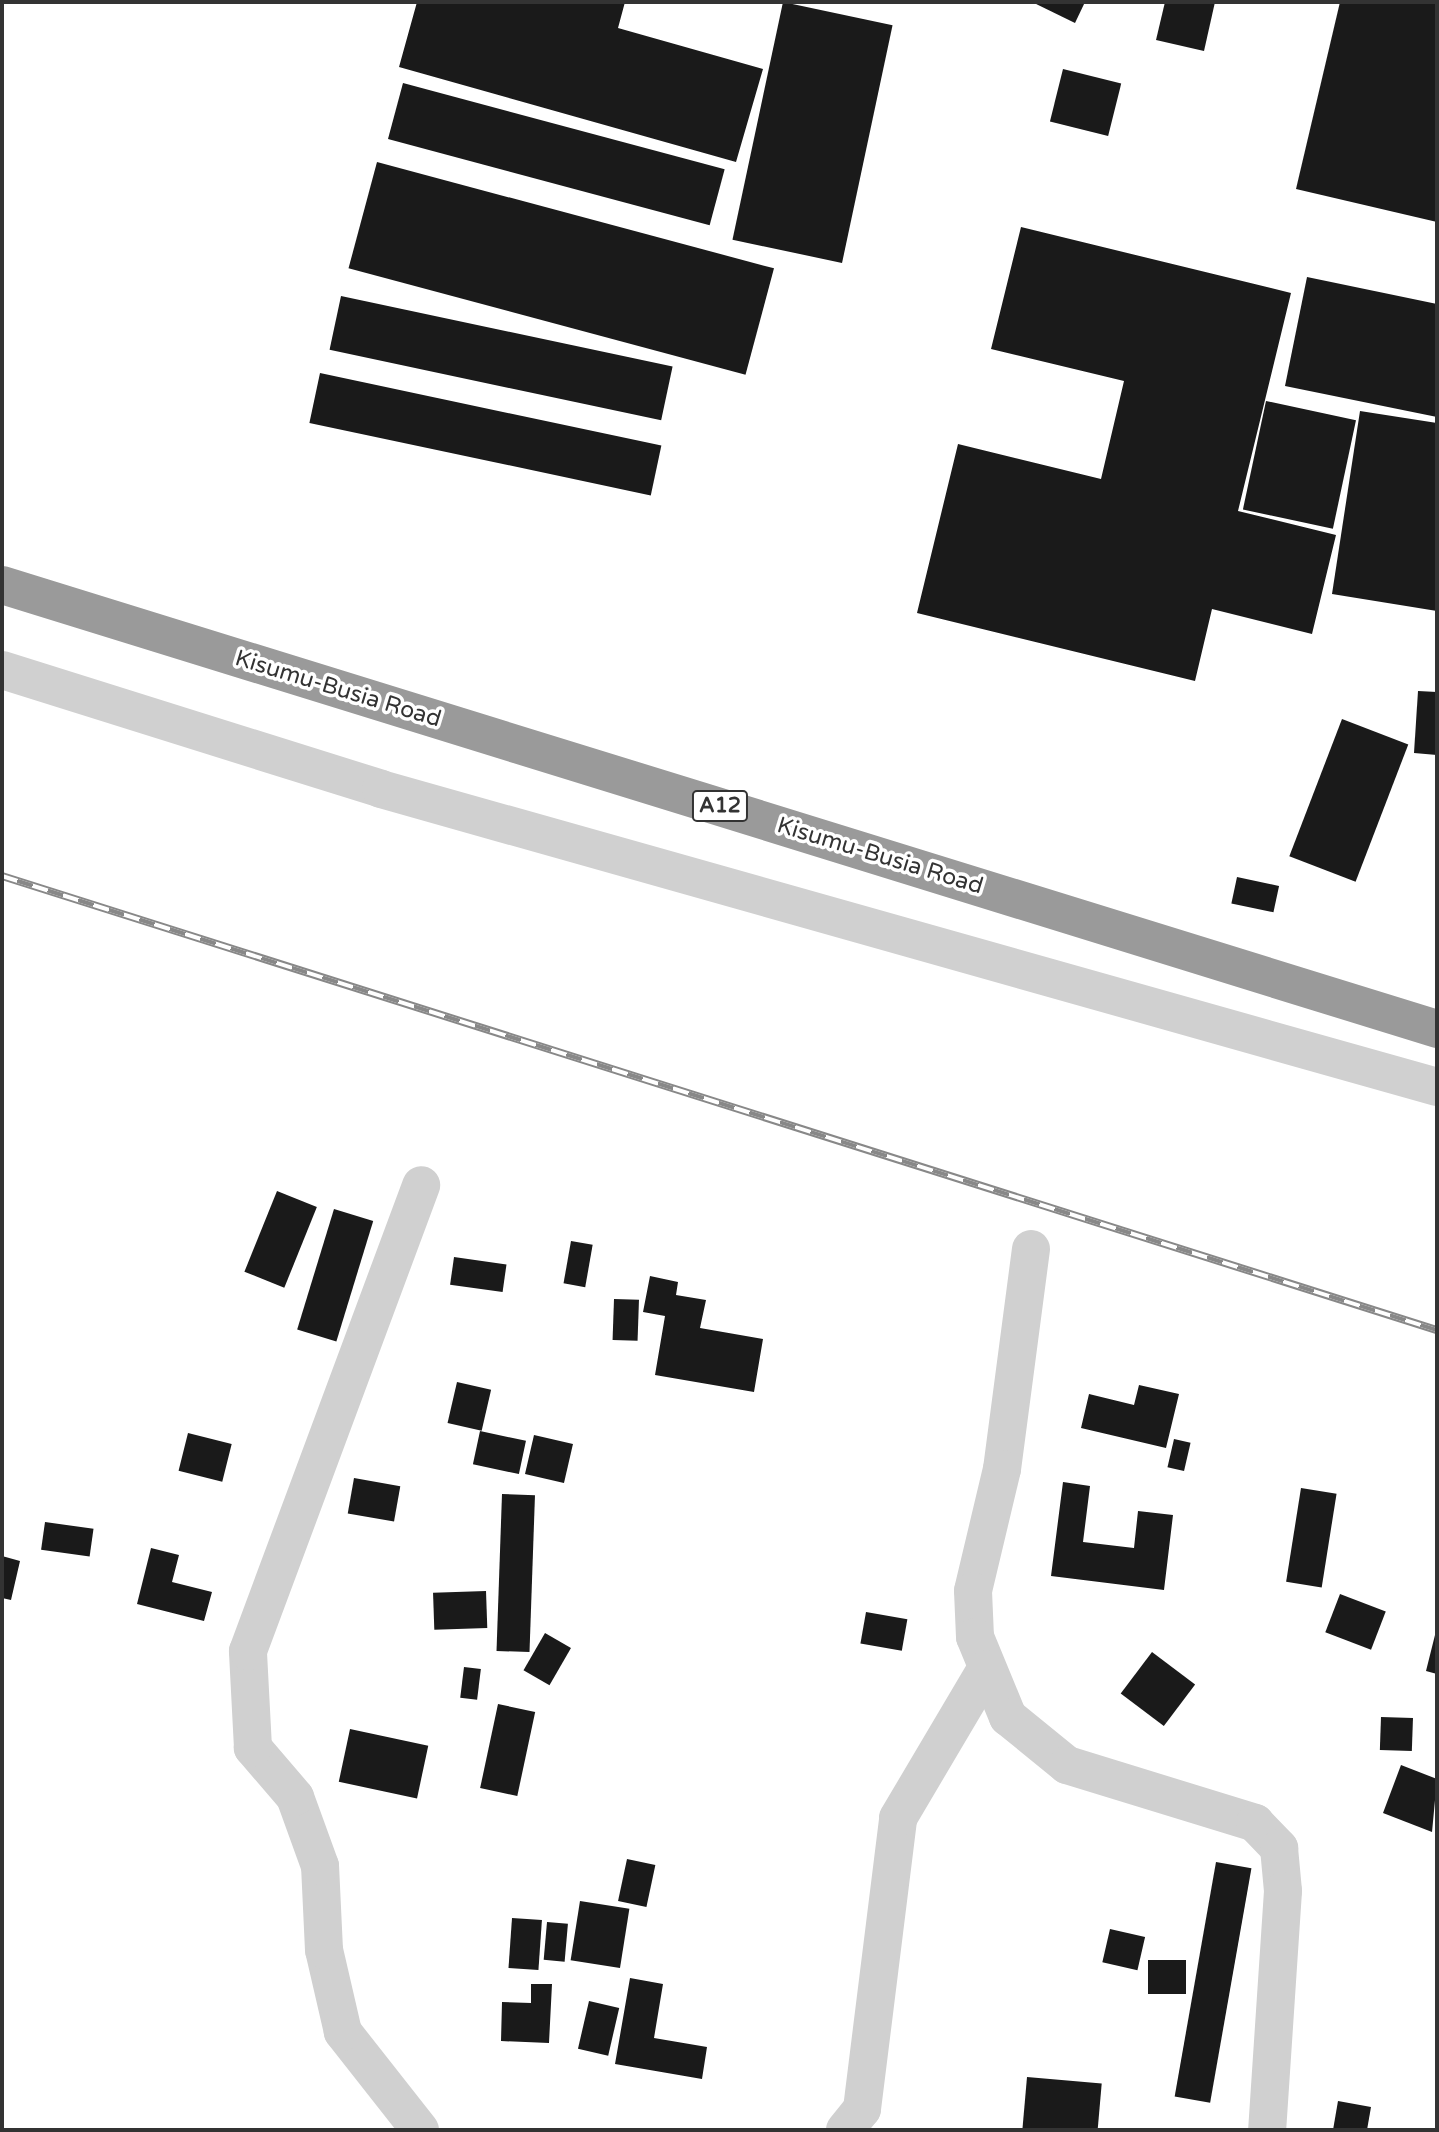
<!DOCTYPE html>
<html>
<head>
<meta charset="utf-8">
<style>
	body { margin:0 }
	#map { position:relative; width:1439px; height:2132px; overflow:hidden; background:#fff; font-family:"Varela Round",sans-serif }
	div>[style] { position:absolute }
	[style*='--x'] { left:calc(var(--x)*1px); top:calc(var(--y)*1px); width:calc(var(--w)*1px); rotate:calc(var(--a)*1deg) }
	.building>* { inset:0; background:#1a1a1a; transform-origin:0 0 }
	.street>* { height:38px; margin:-19px; padding:0 19px; transform-origin:19px; border-radius:19px; background:#d0d0d0 }
	.highway>* { height:38px; margin:-19px; padding:0 19px; transform-origin:19px; border-radius:19px; background:#9a9a9a }
	.rail>* { height:8px; margin-top:-4px; transform-origin:0; background:repeating-linear-gradient(90deg,#fff 0 16px,#888 0 32px); box-sizing:border-box; border-block:2px solid #888 }
	span { translate:-50% -50%; white-space:nowrap; text-align:center; line-height:1.15; -webkit-text-stroke:7px #fff; paint-order:stroke }
	.shield-label span { padding:2px 5px; background:#fff; border:2px solid; border-radius:5px; -webkit-text-stroke-width:0 }
	.shield-label { font-size:21px; color:#333; font-weight:700 }
	.street-label { font-size:23px; color:#333 }
	.frame { position:absolute; inset:0; border:4px solid #333; pointer-events:none }
</style>
</head>
<body>
<div id="map">
	<div class="building">
		<div style="clip-path:polygon(417px 2px,625px 2px,618px 28px,763px 69px,736px 162px,399px 67px)"></div>
		<div style="left:783px;top:2px;width:112px;height:243px;rotate:12deg"></div>
		<div style="clip-path:polygon(1032px 2px,1085px 2px,1075px 23px)"></div>
		<div style="clip-path:polygon(1165px 2px,1215px 2px,1204px 51px,1156px 40px)"></div>
		<div style="clip-path:polygon(1340px 2px,1437px 2px,1437px 222px,1296px 189px)"></div>
		<div style="left:1063px;top:69px;width:60px;height:54px;rotate:14deg"></div>
		<div style="left:403px;top:83px;width:333px;height:58px;rotate:15deg"></div>
		<div style="left:377px;top:162px;width:411px;height:110px;rotate:15deg"></div>
		<div style="clip-path:polygon(1021px 227px,1291px 293px,1238px 511px,1336px 535px,1312px 634px,1212px 609px,1195px 681px,917px 613px,958px 444px,1101px 479px,1124px 381px,991px 349px)"></div>
		<div style="clip-path:polygon(1307px 277px,1437px 304px,1437px 417px,1285px 386px)"></div>
		<div style="left:341px;top:296px;width:339px;height:55px;rotate:12deg"></div>
		<div style="left:320px;top:373px;width:349px;height:51px;rotate:12deg"></div>
		<div style="left:1266px;top:401px;width:92px;height:111px;rotate:12deg"></div>
		<div style="clip-path:polygon(1360px 411px,1437px 423px,1437px 611px,1332px 594px)"></div>
		<div style="clip-path:polygon(1418px 691px,1437px 692px,1437px 755px,1414px 753px)"></div>
		<div style="left:1342px;top:719px;width:71px;height:147px;rotate:21deg"></div>
		<div style="left:1237px;top:877px;width:43px;height:27px;rotate:12deg"></div>
		<div style="left:277px;top:1191px;width:43px;height:87px;rotate:22deg"></div>
		<div style="left:334px;top:1209px;width:41px;height:126px;rotate:17deg"></div>
		<div style="left:571px;top:1241px;width:22px;height:43px;rotate:10deg"></div>
		<div style="left:454px;top:1257px;width:53px;height:28px;rotate:8deg"></div>
		<div style="clip-path:polygon(650px 1276px,678px 1282px,676px 1295px,706px 1300px,700px 1328px,763px 1339px,754px 1392px,655px 1375px,665px 1316px,643px 1312px)"></div>
		<div style="left:614px;top:1299px;width:25px;height:41px;rotate:2deg"></div>
		<div style="left:457px;top:1382px;width:35px;height:42px;rotate:13deg"></div>
		<div style="clip-path:polygon(1139px 1385px,1179px 1394px,1166px 1448px,1081px 1428px,1089px 1394px,1134px 1405px)"></div>
		<div style="left:480px;top:1431px;width:47px;height:34px;rotate:12deg"></div>
		<div style="left:188px;top:1433px;width:45px;height:39px;rotate:14deg"></div>
		<div style="left:534px;top:1435px;width:40px;height:40px;rotate:13deg"></div>
		<div style="left:1174px;top:1439px;width:17px;height:29px;rotate:13deg"></div>
		<div style="left:354px;top:1478px;width:47px;height:36px;rotate:10deg"></div>
		<div style="clip-path:polygon(1063px 1482px,1090px 1486px,1083px 1542px,1134px 1548px,1138px 1511px,1173px 1515px,1164px 1590px,1051px 1576px)"></div>
		<div style="left:1301px;top:1488px;width:36px;height:95px;rotate:9deg"></div>
		<div style="left:502px;top:1494px;width:33px;height:157px;rotate:2deg"></div>
		<div style="left:45px;top:1522px;width:49px;height:28px;rotate:8deg"></div>
		<div style="clip-path:polygon(151px 1548px,179px 1555px,172px 1582px,212px 1592px,204px 1621px,137px 1604px)"></div>
		<div style="clip-path:polygon(2px 1556px,20px 1561px,11px 1600px,2px 1598px)"></div>
		<div style="left:486px;top:1591px;width:37px;height:53px;rotate:88deg"></div>
		<div style="left:1340px;top:1594px;width:49px;height:41px;rotate:21deg"></div>
		<div style="left:866px;top:1612px;width:42px;height:32px;rotate:10deg"></div>
		<div style="clip-path:polygon(1436px 1631px,1437px 1631px,1437px 1674px,1426px 1671px)"></div>
		<div style="left:545px;top:1633px;width:30px;height:43px;rotate:30deg"></div>
		<div style="left:1152px;top:1652px;width:54px;height:52px;rotate:37deg"></div>
		<div style="left:464px;top:1667px;width:17px;height:31px;rotate:7deg"></div>
		<div style="left:498px;top:1704px;width:38px;height:86px;rotate:12deg"></div>
		<div style="left:1381px;top:1717px;width:32px;height:33px;rotate:2deg"></div>
		<div style="left:350px;top:1729px;width:80px;height:54px;rotate:12deg"></div>
		<div style="clip-path:polygon(1401px 1765px,1437px 1779px,1432px 1832px,1383px 1813px)"></div>
		<div style="left:627px;top:1859px;width:29px;height:43px;rotate:12deg"></div>
		<div style="left:1216px;top:1862px;width:36px;height:238px;rotate:10deg"></div>
		<div style="left:580px;top:1901px;width:50px;height:60px;rotate:9deg"></div>
		<div style="left:512px;top:1918px;width:30px;height:50px;rotate:4deg"></div>
		<div style="left:547px;top:1922px;width:21px;height:38px;rotate:5deg"></div>
		<div style="left:1110px;top:1929px;width:36px;height:34px;rotate:13deg"></div>
		<div style="left:1148px;top:1960px;width:38px;height:34px"></div>
		<div style="clip-path:polygon(630px 1978px,663px 1984px,654px 2038px,707px 2047px,702px 2079px,615px 2064px)"></div>
		<div style="clip-path:polygon(531px 1984px,552px 1984px,549px 2043px,501px 2041px,502px 2002px,531px 2003px)"></div>
		<div style="left:589px;top:2001px;width:31px;height:49px;rotate:13deg"></div>
		<div style="left:1027px;top:2077px;width:75px;height:53px;rotate:5deg"></div>
		<div style="clip-path:polygon(1338px 2101px,1371px 2107px,1367px 2130px,1333px 2130px)"></div>
	</div>
	<div class="street">
		<div style="--x:2;--y:670;--w:397;--a:17.4"></div>
		<div style="--x:381;--y:789;--w:1097;--a:15.76"></div>
		<div style="--x:1031;--y:1249;--w:222;--a:97.5"></div>
		<div style="--x:1002;--y:1469;--w:125;--a:103.4"></div>
		<div style="--x:973;--y:1591;--w:46;--a:87.5"></div>
		<div style="--x:975;--y:1637;--w:87;--a:67.6"></div>
		<div style="--x:1008;--y:1717;--w:76;--a:39.1"></div>
		<div style="--x:1067;--y:1765;--w:197;--a:17.1"></div>
		<div style="--x:1255;--y:1823;--w:35;--a:46"></div>
		<div style="--x:1279;--y:1848;--w:43;--a:84.7"></div>
		<div style="--x:1283;--y:1891;--w:240;--a:93.8"></div>
		<div style="--x:420;--y:2130;--w:125;--a:-128.2"></div>
		<div style="--x:343;--y:2032;--w:84;--a:-103"></div>
		<div style="--x:324;--y:1950;--w:84;--a:-92.7"></div>
		<div style="--x:320;--y:1866;--w:73;--a:-109.9"></div>
		<div style="--x:295;--y:1797;--w:65;--a:-130.6"></div>
		<div style="--x:253;--y:1748;--w:97;--a:-93"></div>
		<div style="--x:248;--y:1651;--w:497;--a:-69.6"></div>
		<div style="--x:845;--y:2130;--w:27;--a:-51"></div>
		<div style="--x:862;--y:2109;--w:293;--a:-82.9"></div>
		<div style="--x:898;--y:1818;--w:173;--a:-59.4"></div>
	</div>
	<div class="highway">
		<div style="--x:2;--y:585;--w:1502;--a:17.19"></div>
	</div>
	<div class="rail">
		<div style="--x:2;--y:876;--w:1505;--a:17.56"></div>
	</div>
	<div class="shield-label">
		<span style="left:720px;top:806px">A12</span>
	</div>
	<div class="street-label">
		<span style="left:338px;top:689px;rotate:17deg">Kisumu-Busia Road</span>
		<span style="left:880px;top:856px;rotate:17deg">Kisumu-Busia Road</span>
	</div>
	<div class="frame"></div>
</div>
</body>
</html>
